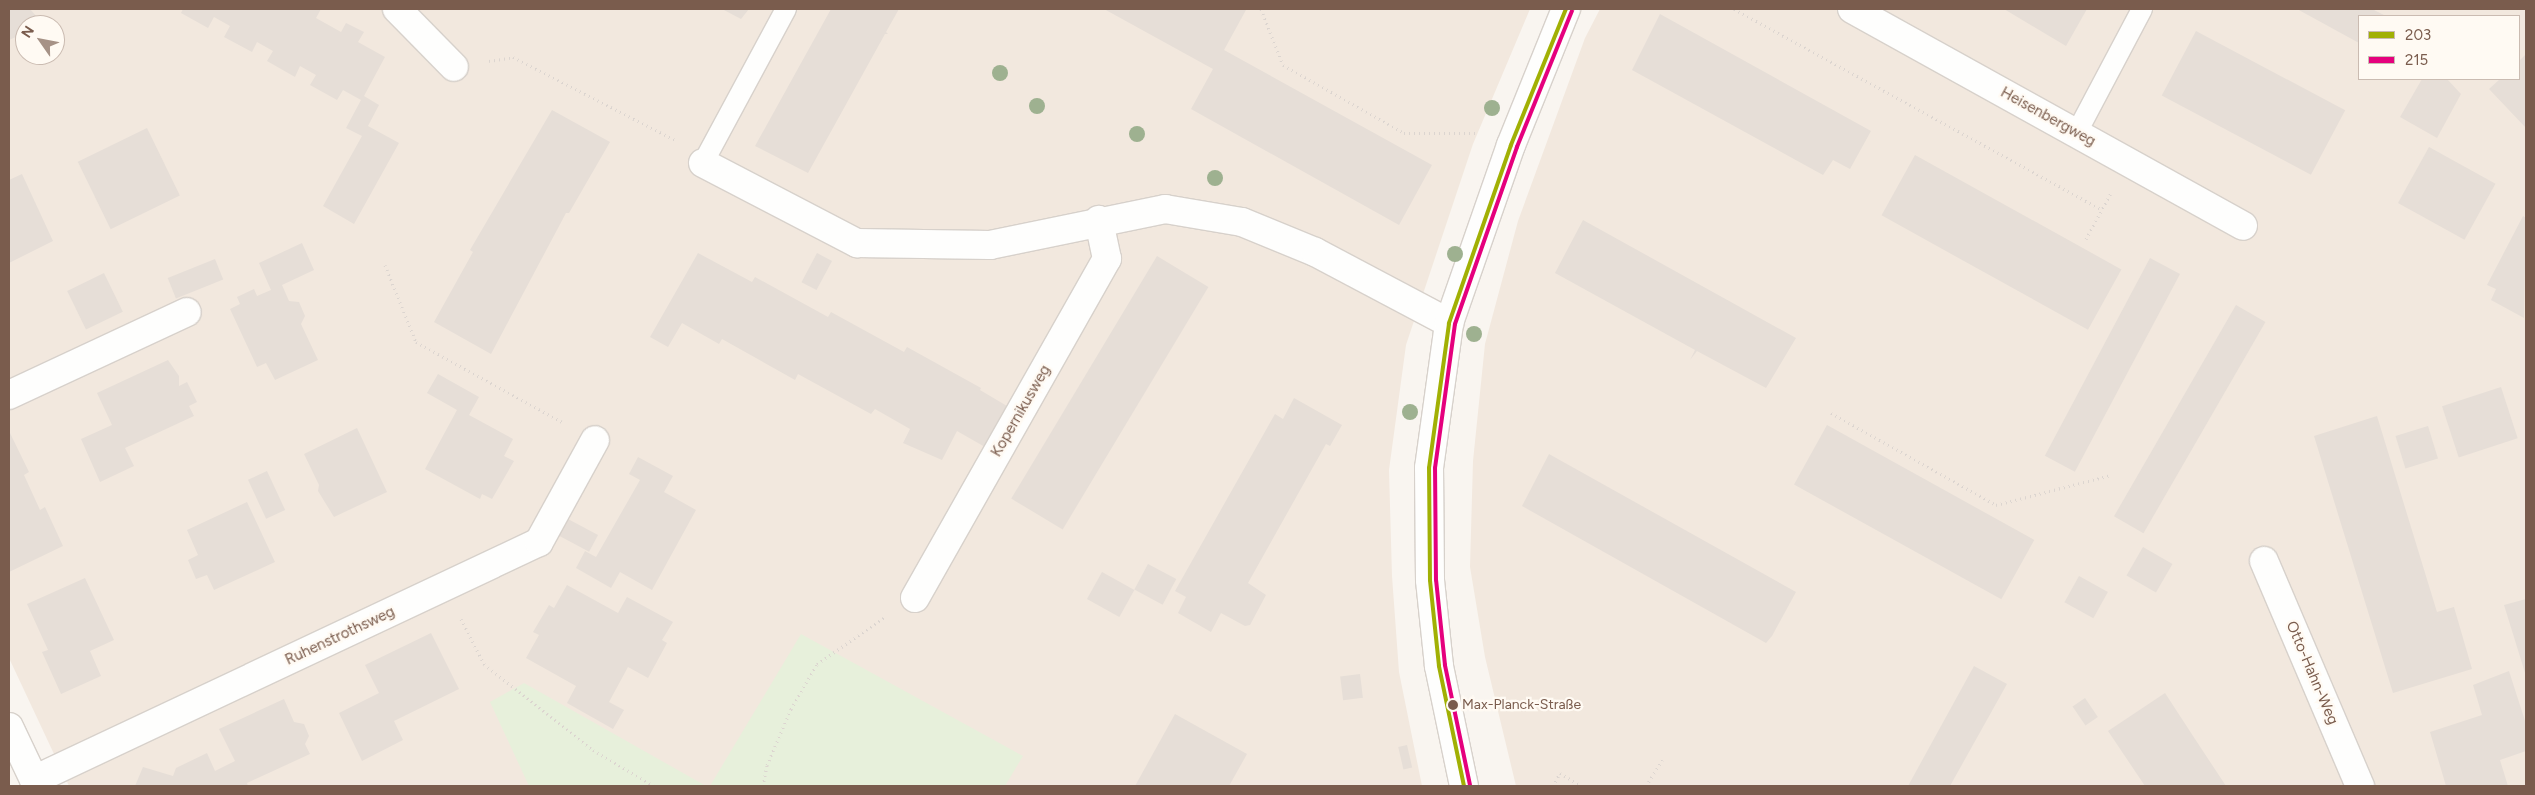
<!DOCTYPE html>
<html>
<head>
<meta charset="utf-8">
<style>
	body { margin:0 }
	#map { position:relative; width:2535px; height:795px; overflow:hidden; background:#f9f5f0; font-family:Figtree,sans-serif }
	div>[style] { position:absolute }
	[style*='--x'] { left:calc(var(--x)*1px); top:calc(var(--y)*1px); width:calc(var(--w)*1px); rotate:calc(var(--a)*1deg) }
	.residential>* { inset:0; background:#f2e8de }
	.green>* { inset:0; background:#e7f0db }
	.building>* { inset:0; background:#e6ded7; transform-origin:0 0 }
	.path>* { height:3px; margin-top:-1.5px; transform-origin:0; background:repeating-linear-gradient(90deg,#dcd5d0 0 1px,transparent 0 5px) }
	.roads { filter:drop-shadow(1px 0 #d7d1cb) drop-shadow(-1px 0 #d7d1cb) drop-shadow(0 1px #d7d1cb) drop-shadow(0 -1px #d7d1cb) }
	.service>* { height:20px; margin:-10px; padding:0 10px; transform-origin:10px; border-radius:10px; background:#fefefd }
	.minor>* { height:28px; margin:-14px; padding:0 14px; transform-origin:14px; border-radius:14px; background:#fefefd }
	.bus-1>* { height:4px; margin:-2px; padding:0 2px; transform-origin:2px; border-radius:2px; background:#a1b004 }
	.bus-2>* { height:4px; margin:-2px; padding:0 2px; transform-origin:2px; border-radius:2px; background:#e5007d }
	.trees>* { width:16px; height:16px; margin:-8px; border-radius:50%; background:#9eb190 }
	.dots>* { width:14px; height:14px; translate:-50% -50%; box-sizing:border-box; border:2px solid #fffaf3; border-radius:50% }
	span { translate:-50% -50%; white-space:nowrap; text-align:center; line-height:1.15; -webkit-text-stroke:4.5px #fffaf3; paint-order:stroke }
	.bus-label { font-size:14px; color:#7a5c4d }
	.left { translate:0 -50%; text-align:left }
	.street-label { font-size:15px; color:#7a5c4d }
	.frame { position:absolute; inset:0; border:10px solid #7a5c4d; pointer-events:none }
	.legend { position:absolute; left:2358px; top:15px; width:162px; height:65px; box-sizing:border-box; background:#fffaf3; border:1px solid #cabbb1; margin:0; padding:6px 9px; list-style:none; font-size:15px; color:#7a5c4d }
	.legend li { display:flex; align-items:center; gap:10px; height:25px }
	.legend b { width:25px; border:1px solid #cabbb1 }
	.north { position:absolute; left:15px; top:15px; width:50px; height:50px; box-sizing:border-box; background:#fffaf3; border:1px solid #cabbb1; border-radius:50%; rotate:303deg; font-size:14px; font-weight:700; line-height:20px; text-align:center; color:#7a5c4d }
	.north::after { content:''; display:block; margin:auto; width:18px; height:22px; background:#a69286; clip-path:polygon(50% 0,100% 100%,50% 72%,0 100%) }
</style>
</head>
<body>
<div id="map">
	<div class="residential">
		<div style="clip-path:polygon(evenodd,9px 9px,1530px 9px,1473px 144px,1406px 345px,1389px 470px,1392px 576px,1399px 672px,1422px 786px,69px 786px,9px 658px,9px 9px,25px 25px,55px 25px,55px 55px,25px 55px,25px 25px)"></div>
		<div style="clip-path:polygon(evenodd,1600px 9px,2526px 9px,2526px 786px,1516px 786px,1485px 657px,1470px 567px,1473px 461px,1485px 344px,1518px 221px,1585px 38px,1600px 9px,2359px 16px,2519px 16px,2519px 79px,2359px 79px,2359px 16px)"></div>
	</div>
	<div class="green">
		<div style="clip-path:polygon(801px 634px,1023px 756px,1005px 786px,710px 786px)"></div>
		<div style="clip-path:polygon(524px 683px,706px 786px,529px 786px,490px 702px)"></div>
	</div>
	<div class="building">
		<div style="clip-path:polygon(9px 9px,30px 9px,43px 24px,25px 25px,25px 33px,9px 40px)"></div>
		<div style="clip-path:polygon(183px 9px,321px 9px,316px 18px,341px 32px,346px 23px,364px 32px,358px 42px,385px 57px,364px 96px,379px 105px,368px 126px,399px 143px,354px 224px,323px 206px,362px 136px,346px 128px,361px 100px,343px 90px,337px 100px,310px 85px,316px 75px,300px 66px,295px 77px,267px 61px,273px 51px,257px 42px,252px 52px,224px 37px,230px 26px,214px 17px,208px 28px,181px 13px)"></div>
		<div style="clip-path:polygon(722px 9px,749px 9px,741px 19px)"></div>
		<div style="clip-path:polygon(831px 9px,899px 9px,886px 32px,888px 34px,885px 34px,808px 173px,755px 146px)"></div>
		<div style="clip-path:polygon(1104px 9px,1246px 10px,1224px 50px,1432px 165px,1399px 225px,1191px 109px,1213px 69px)"></div>
		<div style="clip-path:polygon(2004px 9px,2087px 9px,2066px 46px)"></div>
		<div style="clip-path:polygon(2297px 9px,2372px 9px,2386px 16px,2359px 16px,2359px 43px)"></div>
		<div style="clip-path:polygon(1660px 14px,1871px 131px,1850px 169px,1833px 160px,1823px 175px,1632px 70px)"></div>
		<div style="left:2196px;top:31px;width:169px;height:73px;rotate:28deg"></div>
		<div style="clip-path:polygon(2526px 54px,2526px 128px,2489px 89px,2500px 79px,2519px 79px,2519px 61px)"></div>
		<div style="clip-path:polygon(2422px 79px,2447px 79px,2461px 94px,2437px 138px,2400px 117px)"></div>
		<div style="clip-path:polygon(552px 110px,610px 142px,569px 213px,566px 213px,491px 354px,434px 322px,473px 252px,470px 250px)"></div>
		<div style="left:147px;top:128px;width:75px;height:77px;rotate:64deg"></div>
		<div style="left:2429px;top:147px;width:76px;height:64px;rotate:29deg"></div>
		<div style="left:1915px;top:155px;width:236px;height:69px;rotate:29deg"></div>
		<div style="clip-path:polygon(22px 174px,53px 241px,9px 263px,9px 180px)"></div>
		<div style="clip-path:polygon(2523px 216px,2526px 218px,2524px 318px,2491px 300px,2496px 289px,2487px 285px)"></div>
		<div style="clip-path:polygon(1583px 220px,1796px 338px,1766px 388px,1697px 351px,1690px 360px,1695px 350px,1555px 273px)"></div>
		<div style="clip-path:polygon(302px 243px,314px 270px,282px 285px,289px 301px,299px 302px,305px 316px,301px 324px,318px 360px,275px 380px,266px 363px,257px 367px,230px 309px,240px 304px,237px 297px,254px 289px,257px 296px,271px 290px,259px 263px)"></div>
		<div style="clip-path:polygon(698px 253px,752px 282px,755px 277px,828px 317px,831px 312px,904px 352px,907px 347px,981px 388px,980px 390px,1007px 406px,985px 447px,957px 431px,942px 460px,903px 443px,910px 429px,875px 409px,871px 414px,798px 374px,795px 380px,722px 339px,719px 344px,682px 323px,668px 347px,650px 337px)"></div>
		<div style="left:817px;top:253px;width:17px;height:33px;rotate:28deg"></div>
		<div style="left:1157px;top:256px;width:60px;height:283px;rotate:31deg"></div>
		<div style="left:2150px;top:258px;width:34px;height:224px;rotate:28deg"></div>
		<div style="left:215px;top:259px;width:22px;height:51px;rotate:68deg"></div>
		<div style="left:104px;top:273px;width:43px;height:41px;rotate:64deg"></div>
		<div style="left:2236px;top:305px;width:34px;height:244px;rotate:30deg"></div>
		<div style="clip-path:polygon(168px 360px,179px 376px,179px 386px,187px 382px,197px 402px,189px 406px,194px 416px,125px 448px,134px 466px,100px 482px,81px 439px,112px 425px,97px 393px)"></div>
		<div style="clip-path:polygon(438px 374px,479px 397px,469px 415px,513px 439px,504px 456px,514px 461px,492px 499px,482px 494px,480px 499px,425px 469px,457px 410px,427px 393px)"></div>
		<div style="left:2501px;top:387px;width:54px;height:62px;rotate:72deg"></div>
		<div style="clip-path:polygon(1294px 398px,1342px 425px,1330px 446px,1326px 444px,1248px 583px,1266px 595px,1250px 625px,1245px 626px,1221px 613px,1211px 632px,1178px 613px,1186px 597px,1175px 591px,1275px 414px,1283px 419px)"></div>
		<div style="clip-path:polygon(2377px 416px,2437px 612px,2454px 607px,2472px 669px,2393px 693px,2314px 436px)"></div>
		<div style="left:1827px;top:425px;width:237px;height:68px;rotate:29deg"></div>
		<div style="left:2428px;top:426px;width:34px;height:34px;rotate:73deg"></div>
		<div style="clip-path:polygon(357px 428px,387px 492px,334px 517px,318px 491px,319px 485px,304px 454px)"></div>
		<div style="clip-path:polygon(10px 433px,29px 472px,24px 475px,40px 510px,45px 507px,63px 546px,9px 572px)"></div>
		<div style="clip-path:polygon(1549px 454px,1796px 592px,1772px 636px,1766px 643px,1522px 506px)"></div>
		<div style="clip-path:polygon(638px 457px,673px 476px,664px 492px,696px 510px,652px 590px,620px 572px,611px 588px,576px 568px,585px 551px,596px 557px,640px 480px,629px 474px)"></div>
		<div style="left:267px;top:471px;width:43px;height:21px;rotate:65deg"></div>
		<div style="clip-path:polygon(247px 502px,275px 562px,214px 590px,207px 575px,196px 579px,188px 560px,198px 555px,187px 530px)"></div>
		<div style="left:568px;top:519px;width:34px;height:19px;rotate:28deg"></div>
		<div style="left:2143px;top:547px;width:34px;height:33px;rotate:30deg"></div>
		<div style="left:1148px;top:564px;width:32px;height:29px;rotate:28deg"></div>
		<div style="left:1102px;top:572px;width:37px;height:31px;rotate:29deg"></div>
		<div style="left:2079px;top:576px;width:33px;height:30px;rotate:29deg"></div>
		<div style="clip-path:polygon(85px 578px,114px 640px,90px 651px,101px 676px,61px 694px,42px 652px,48px 650px,27px 604px)"></div>
		<div style="clip-path:polygon(567px 585px,618px 613px,627px 597px,673px 622px,662px 640px,667px 643px,648px 678px,628px 667px,609px 702px,624px 710px,613px 729px,567px 703px,576px 686px,526px 658px,539px 635px,533px 632px,549px 605px,554px 608px)"></div>
		<div style="clip-path:polygon(2526px 599px,2526px 676px,2504px 605px)"></div>
		<div style="clip-path:polygon(431px 633px,459px 689px,394px 721px,403px 740px,362px 761px,339px 713px,379px 693px,365px 665px)"></div>
		<div style="clip-path:polygon(1974px 666px,2007px 684px,1950px 786px,1908px 786px)"></div>
		<div style="clip-path:polygon(2509px 671px,2526px 724px,2526px 751px,2500px 760px,2508px 786px,2446px 786px,2430px 732px,2482px 715px,2473px 685px)"></div>
		<div style="left:1360px;top:674px;width:24px;height:20px;rotate:83deg"></div>
		<div style="clip-path:polygon(2165px 693px,2195px 739px,2226px 786px,2145px 786px,2108px 731px)"></div>
		<div style="left:2085px;top:698px;width:23px;height:15px;rotate:56deg"></div>
		<div style="clip-path:polygon(284px 699px,294px 722px,304px 724px,309px 736px,305px 744px,310px 754px,247px 783px,248px 786px,135px 786px,143px 767px,173px 776px,176px 768px,207px 753px,215px 771px,235px 761px,219px 729px)"></div>
		<div style="clip-path:polygon(1175px 714px,1247px 754px,1229px 786px,1135px 786px)"></div>
		<div style="left:1407px;top:745px;width:23px;height:9px;rotate:77deg"></div>
	</div>
	<div class="path">
		<div style="--x:1261;--y:9;--w:60;--a:68.6"></div>
		<div style="--x:1283;--y:65;--w:139;--a:29.3"></div>
		<div style="--x:1404;--y:133;--w:73;--a:0"></div>
		<div style="--x:1734;--y:9;--w:419;--a:28.6"></div>
		<div style="--x:489;--y:61;--w:24;--a:-9"></div>
		<div style="--x:513;--y:57;--w:184;--a:27.1"></div>
		<div style="--x:2086;--y:239;--w:52;--a:-61.5"></div>
		<div style="--x:385;--y:265;--w:83;--a:68.1"></div>
		<div style="--x:416;--y:342;--w:169;--a:28.7"></div>
		<div style="--x:1831;--y:413;--w:189;--a:29.1"></div>
		<div style="--x:1996;--y:505;--w:119;--a:-14.6"></div>
		<div style="--x:461;--y:619;--w:51;--a:62.9"></div>
		<div style="--x:484;--y:664;--w:139;--a:38.3"></div>
		<div style="--x:593;--y:750;--w:71;--a:30.5"></div>
		<div style="--x:763;--y:786;--w:21;--a:-79"></div>
		<div style="--x:767;--y:765;--w:61;--a:-66.8"></div>
		<div style="--x:791;--y:709;--w:52;--a:-60"></div>
		<div style="--x:817;--y:664;--w:83;--a:-34.7"></div>
		<div style="--x:1553;--y:786;--w:15;--a:-62"></div>
		<div style="--x:1560;--y:773;--w:26;--a:31"></div>
		<div style="--x:1646;--y:786;--w:31;--a:-58"></div>
	</div>
	<div class="roads">
		<div class="service">
			<div style="--x:2077;--y:132;--w:139;--a:-62.1"></div>
			<div style="--x:703;--y:163;--w:175;--a:-61.7"></div>
		</div>
		<div class="minor">
			<div style="--x:397;--y:9;--w:81;--a:45.5"></div>
			<div style="--x:1852;--y:9;--w:447;--a:29"></div>
			<div style="--x:703;--y:163;--w:174;--a:27.5"></div>
			<div style="--x:857;--y:243;--w:133;--a:0.9"></div>
			<div style="--x:990;--y:245;--w:179;--a:-11.6"></div>
			<div style="--x:1165;--y:209;--w:78;--a:9.6"></div>
			<div style="--x:1242;--y:222;--w:79;--a:22.3"></div>
			<div style="--x:1315;--y:252;--w:152;--a:27.9"></div>
			<div style="--x:9;--y:395;--w:196;--a:-25"></div>
			<div style="--x:2264;--y:561;--w:245;--a:66.9"></div>
			<div style="--x:915;--y:598;--w:390;--a:-60.5"></div>
			<div style="--x:1107;--y:259;--w:40;--a:-102"></div>
			<div style="--x:9;--y:727;--w:65;--a:64.6"></div>
			<div style="--x:34;--y:780;--w:558;--a:-25.23"></div>
			<div style="--x:539;--y:542;--w:116;--a:-61.2"></div>
			<div style="--x:1464;--y:786;--w:123;--a:-101.8"></div>
			<div style="--x:1439;--y:666;--w:86;--a:-96"></div>
			<div style="--x:1430;--y:580;--w:112;--a:-90.5"></div>
			<div style="--x:1429;--y:468;--w:146;--a:-82.1"></div>
			<div style="--x:1449;--y:323;--w:188;--a:-70.8"></div>
			<div style="--x:1511;--y:145;--w:147;--a:-68"></div>
		</div>
	</div>
	<div class="bus-1">
		<div style="--x:1464;--y:786;--w:123;--a:-101.8"></div>
		<div style="--x:1439;--y:666;--w:86;--a:-96"></div>
		<div style="--x:1430;--y:580;--w:112;--a:-90.5"></div>
		<div style="--x:1429;--y:468;--w:146;--a:-82.1"></div>
		<div style="--x:1449;--y:323;--w:188;--a:-70.8"></div>
		<div style="--x:1511;--y:145;--w:147;--a:-68"></div>
	</div>
	<div class="bus-2">
		<div style="--x:1470;--y:785;--w:123;--a:-101.8"></div>
		<div style="--x:1445;--y:665;--w:85;--a:-96"></div>
		<div style="--x:1436;--y:580;--w:112;--a:-90.5"></div>
		<div style="--x:1435;--y:468;--w:145;--a:-82.1"></div>
		<div style="--x:1455;--y:324;--w:188;--a:-70.7"></div>
		<div style="--x:1517;--y:147;--w:147;--a:-68"></div>
	</div>
	<div class="trees">
		<div style="left:1000px;top:73px"></div>
		<div style="left:1037px;top:106px"></div>
		<div style="left:1492px;top:108px"></div>
		<div style="left:1137px;top:134px"></div>
		<div style="left:1215px;top:178px"></div>
		<div style="left:1455px;top:254px"></div>
		<div style="left:1474px;top:334px"></div>
		<div style="left:1410px;top:412px"></div>
	</div>
	<div class="dots">
		<div style="left:1453px;top:705px;background:#7a5c4d"></div>
	</div>
	<div class="bus-label">
		<span class="left" style="left:1462px;top:705px">Max-Planck-Straße</span>
	</div>
	<div class="street-label">
		<span style="left:2048px;top:117px;rotate:29deg">Heisenbergweg</span>
		<span style="left:1021px;top:411px;rotate:-60deg">Kopernikusweg</span>
		<span style="left:340px;top:636px;rotate:-25deg">Ruhenstrothsweg</span>
		<span style="left:2312px;top:673px;rotate:67deg">Otto-Hahn-Weg</span>
	</div>
	<div class="frame"></div>
	<ul class="legend">
	<li><b style="height:6px;background:#a1b004"></b>203</li>
	<li><b style="height:6px;background:#e5007d"></b>215</li>
	</ul>
	<div class="north">N</div>
</div>
</body>
</html>
